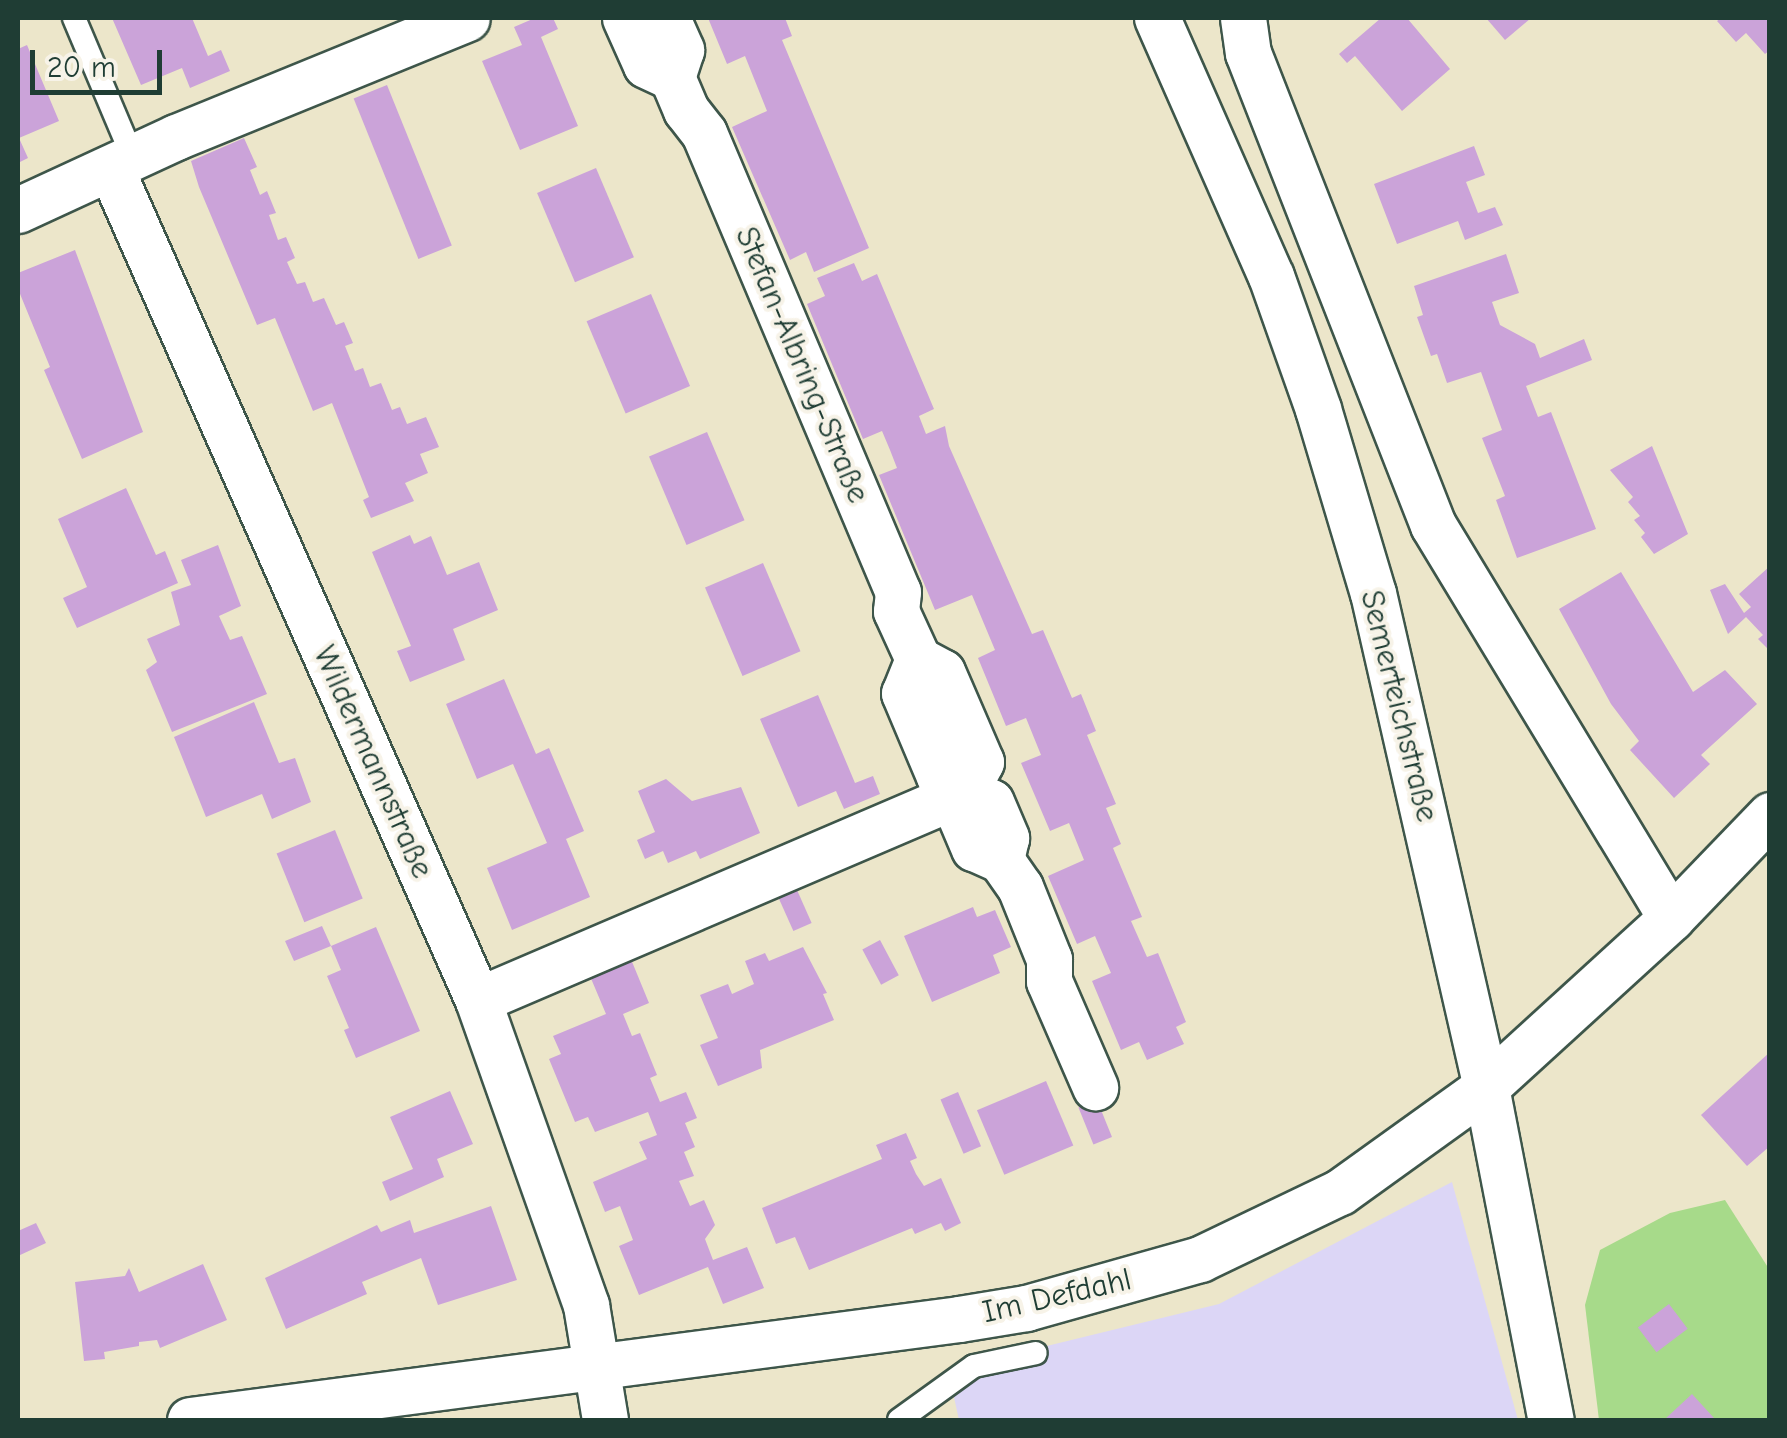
<!DOCTYPE html>
<html>
<head>
<meta charset="utf-8">
<style>
	body { margin:0 }
	#map { position:relative; width:1787px; height:1438px; overflow:hidden; background:#ece6ca; font-family:"Comic Neue",sans-serif }
	div>[style] { position:absolute }
	[style*='--x'] { left:calc(var(--x)*1px); top:calc(var(--y)*1px); width:calc(var(--w)*1px); rotate:calc(var(--a)*1deg) }
	.built>* { inset:0; background:#dcd6f6 }
	.green>* { inset:0; background:#a7da8a }
	.building>* { inset:0; background:#cba3d9; transform-origin:0 0 }
	.roads { filter:drop-shadow(2px 0 #3e564a) drop-shadow(-2px 0 #3e564a) drop-shadow(0 2px #3e564a) drop-shadow(0 -2px #3e564a) }
	.service>* { height:22px; margin:-11px; padding:0 11px; transform-origin:11px; border-radius:11px; background:#fff }
	.minor>* { height:45px; margin:-22.5px; padding:0 22.5px; transform-origin:22.5px; border-radius:22.5px; background:#fff }
	span { translate:-50% -50%; white-space:nowrap; text-align:center; line-height:1.15; -webkit-text-stroke:8px #f7f3e8; paint-order:stroke }
	.street-label { font-size:32px; color:#1f3d34 }
	.frame { position:absolute; inset:0; border:20px solid #1f3d34; pointer-events:none }
	.scale { position:absolute; left:30px; top:50px; width:132px; height:45px; box-sizing:border-box; border:5px solid #1f3d34; border-top:0; padding-left:12px; font-size:30px; line-height:35px; white-space:nowrap; color:#1f3d34; -webkit-text-stroke:8px #f7f3e8; paint-order:stroke }
</style>
</head>
<body>
<div id="map">
	<div class="built">
		<div style="clip-path:polygon(1452px 1182px,1518px 1420px,959px 1420px,948px 1370px,1219px 1304px)"></div>
	</div>
	<div class="green">
		<div style="clip-path:polygon(1725px 1200px,1769px 1269px,1769px 1420px,1599px 1420px,1585px 1305px,1600px 1250px,1670px 1213px)"></div>
	</div>
	<div class="building">
		<div style="clip-path:polygon(112px 18px,192px 18px,208px 56px,221px 50px,230px 71px,190px 88px,182px 68px,141px 85px)"></div>
		<div style="clip-path:polygon(535px 18px,553px 18px,558px 29px,541px 37px,578px 126px,520px 150px,482px 61px,522px 45px,514px 27px)"></div>
		<div style="clip-path:polygon(708px 18px,785px 18px,792px 36px,782px 40px,869px 248px,814px 272px,806px 252px,790px 260px,732px 127px,767px 111px,745px 56px,727px 64px)"></div>
		<div style="clip-path:polygon(1381px 18px,1407px 18px,1450px 69px,1402px 111px,1355px 56px,1347px 63px,1339px 54px)"></div>
		<div style="clip-path:polygon(1486px 18px,1531px 18px,1505px 40px)"></div>
		<div style="clip-path:polygon(1721px 18px,1770px 18px,1770px 50px,1765px 54px,1746px 33px,1736px 42px,1717px 21px)"></div>
		<div style="clip-path:polygon(27px 45px,59px 121px,19px 138px,28px 158px,18px 163px,18px 49px)"></div>
		<div style="left:387px;top:85px;width:173px;height:36px;rotate:68deg"></div>
		<div style="clip-path:polygon(244px 138px,257px 167px,250px 170px,260px 195px,267px 191px,276px 213px,269px 215px,278px 240px,286px 237px,295px 258px,287px 262px,297px 284px,305px 282px,313px 302px,324px 298px,336px 325px,344px 322px,353px 343px,345px 346px,355px 371px,363px 368px,370px 387px,381px 383px,392px 410px,400px 407px,407px 424px,426px 417px,439px 447px,420px 454px,428px 473px,405px 483px,414px 501px,371px 518px,363px 500px,369px 497px,332px 403px,313px 411px,275px 318px,257px 325px,199px 187px,191px 161px)"></div>
		<div style="clip-path:polygon(1474px 146px,1485px 175px,1466px 182px,1478px 213px,1495px 207px,1503px 225px,1465px 240px,1458px 221px,1397px 244px,1374px 184px)"></div>
		<div style="left:596px;top:168px;width:97px;height:64px;rotate:67deg"></div>
		<div style="clip-path:polygon(75px 250px,143px 432px,82px 459px,44px 370px,50px 367px,18px 289px,18px 273px)"></div>
		<div style="clip-path:polygon(1506px 254px,1519px 293px,1492px 302px,1500px 325px,1535px 344px,1540px 358px,1584px 339px,1592px 360px,1526px 386px,1538px 417px,1551px 412px,1596px 529px,1517px 558px,1496px 500px,1505px 496px,1482px 438px,1502px 430px,1481px 372px,1447px 383px,1437px 354px,1431px 356px,1417px 317px,1423px 315px,1414px 286px)"></div>
		<div style="clip-path:polygon(854px 263px,862px 281px,877px 274px,934px 409px,919px 416px,926px 434px,945px 426px,949px 446px,1032px 634px,1043px 630px,1072px 698px,1081px 694px,1096px 731px,1087px 735px,1116px 804px,1106px 808px,1121px 844px,1113px 848px,1142px 917px,1131px 921px,1147px 957px,1158px 953px,1186px 1022px,1176px 1027px,1184px 1044px,1147px 1060px,1139px 1042px,1121px 1050px,1092px 981px,1111px 973px,1095px 936px,1077px 944px,1048px 876px,1084px 860px,1069px 823px,1050px 831px,1021px 763px,1041px 755px,1026px 718px,1006px 726px,978px 658px,995px 650px,972px 595px,935px 610px,879px 475px,897px 468px,890px 450px,882px 431px,863px 439px,807px 304px,825px 296px,817px 278px)"></div>
		<div style="left:651px;top:294px;width:100px;height:70px;rotate:67deg"></div>
		<div style="left:707px;top:432px;width:96px;height:63px;rotate:67deg"></div>
		<div style="clip-path:polygon(1652px 446px,1688px 534px,1654px 554px,1641px 537px,1645px 533px,1634px 520px,1640px 516px,1628px 502px,1633px 497px,1610px 470px)"></div>
		<div style="clip-path:polygon(126px 488px,156px 555px,165px 551px,178px 583px,77px 628px,63px 598px,87px 587px,58px 519px)"></div>
		<div style="clip-path:polygon(410px 535px,414px 544px,431px 536px,447px 575px,479px 562px,498px 610px,453px 629px,465px 660px,410px 682px,397px 651px,411px 646px,372px 552px)"></div>
		<div style="clip-path:polygon(218px 545px,241px 606px,219px 616px,230px 640px,242px 636px,267px 694px,172px 732px,146px 670px,157px 662px,147px 639px,180px 625px,171px 592px,191px 585px,181px 560px)"></div>
		<div style="left:763px;top:563px;width:96px;height:63px;rotate:67deg"></div>
		<div style="clip-path:polygon(1770px 566px,1770px 651px,1758px 639px,1763px 635px,1746px 617px,1728px 634px,1710px 590px,1725px 584px,1744px 613px,1751px 607px,1739px 594px)"></div>
		<div style="clip-path:polygon(1621px 572px,1693px 692px,1725px 670px,1757px 704px,1701px 755px,1710px 764px,1674px 798px,1630px 750px,1639px 741px,1611px 704px,1559px 609px)"></div>
		<div style="clip-path:polygon(504px 679px,536px 754px,549px 748px,584px 831px,566px 839px,590px 897px,512px 930px,487px 868px,547px 843px,513px 764px,477px 779px,446px 704px)"></div>
		<div style="clip-path:polygon(818px 695px,855px 783px,873px 776px,880px 794px,844px 809px,836px 791px,798px 807px,760px 719px)"></div>
		<div style="clip-path:polygon(254px 702px,279px 763px,295px 758px,311px 802px,272px 819px,262px 794px,206px 817px,174px 737px)"></div>
		<div style="clip-path:polygon(666px 779px,692px 801px,741px 787px,760px 833px,700px 859px,696px 851px,668px 863px,663px 851px,645px 859px,637px 840px,655px 832px,638px 791px)"></div>
		<div style="left:335px;top:830px;width:74px;height:63px;rotate:68deg"></div>
		<div style="left:797px;top:890px;width:36px;height:20px;rotate:66deg"></div>
		<div style="clip-path:polygon(973px 907px,977px 917px,995px 910px,1011px 947px,993px 955px,1000px 973px,932px 1002px,904px 936px)"></div>
		<div style="clip-path:polygon(322px 926px,331px 946px,376px 927px,420px 1031px,356px 1058px,344px 1030px,349px 1028px,327px 976px,341px 970px,331px 946px,294px 961px,285px 941px)"></div>
		<div style="left:880px;top:940px;width:40px;height:20px;rotate:62deg"></div>
		<div style="clip-path:polygon(803px 947px,827px 993px,823px 994px,834px 1020px,760px 1050px,762px 1068px,718px 1086px,700px 1045px,718px 1038px,700px 995px,728px 984px,732px 994px,754px 984px,745px 961px,765px 953px,769px 961px)"></div>
		<div style="clip-path:polygon(628px 952px,649px 1003px,623px 1014px,632px 1036px,640px 1033px,657px 1075px,650px 1078px,660px 1102px,686px 1092px,697px 1118px,685px 1123px,695px 1147px,684px 1152px,694px 1176px,679px 1181px,690px 1206px,704px 1200px,715px 1225px,705px 1239px,713px 1260px,747px 1247px,764px 1288px,723px 1304px,708px 1267px,639px 1295px,619px 1246px,633px 1240px,620px 1206px,605px 1212px,593px 1182px,647px 1159px,639px 1142px,657px 1135px,648px 1112px,595px 1132px,588px 1117px,575px 1122px,549px 1059px,561px 1054px,553px 1036px,606px 1014px,587px 969px)"></div>
		<div style="clip-path:polygon(1770px 1052px,1770px 1146px,1747px 1166px,1701px 1115px)"></div>
		<div style="left:1046px;top:1081px;width:70px;height:75px;rotate:67deg"></div>
		<div style="clip-path:polygon(450px 1091px,473px 1144px,437px 1159px,444px 1177px,390px 1201px,382px 1182px,413px 1169px,390px 1117px)"></div>
		<div style="left:958px;top:1092px;width:59px;height:19px;rotate:67deg"></div>
		<div style="left:1097px;top:1100px;width:40px;height:20px;rotate:68deg"></div>
		<div style="clip-path:polygon(906px 1133px,917px 1158px,910px 1161px,916px 1174px,924px 1186px,941px 1178px,961px 1223px,945px 1231px,941px 1223px,915px 1234px,912px 1228px,809px 1270px,795px 1237px,776px 1244px,762px 1208px,882px 1159px,876px 1145px)"></div>
		<div style="clip-path:polygon(491px 1206px,517px 1280px,438px 1305px,421px 1258px,362px 1282px,367px 1294px,286px 1329px,265px 1278px,377px 1225px,381px 1232px,410px 1220px,414px 1233px)"></div>
		<div style="clip-path:polygon(36px 1223px,46px 1243px,18px 1256px,18px 1231px)"></div>
		<div style="clip-path:polygon(203px 1264px,227px 1320px,160px 1348px,157px 1340px,139px 1342px,139px 1346px,104px 1352px,105px 1359px,84px 1361px,75px 1282px,125px 1276px,129px 1268px,139px 1292px)"></div>
		<div style="left:1669px;top:1304px;width:31px;height:39px;rotate:53deg"></div>
		<div style="clip-path:polygon(1692px 1394px,1714px 1418px,1667px 1420px,1665px 1419px)"></div>
	</div>
	<div class="roads">
		<div class="service">
			<div style="--x:74;--y:18;--w:152;--a:67.1"></div>
			<div style="--x:899;--y:1420;--w:92;--a:-35.8"></div>
			<div style="--x:974;--y:1366;--w:63;--a:-11.8"></div>
		</div>
		<div class="minor">
			<div style="--x:625;--y:18;--w:51;--a:65.9"></div>
			<div style="--x:646;--y:65;--w:29;--a:25"></div>
			<div style="--x:672;--y:77;--w:36;--a:67"></div>
			<div style="--x:686;--y:110;--w:29;--a:52"></div>
			<div style="--x:704;--y:133;--w:498;--a:67.1"></div>
			<div style="--x:898;--y:592;--w:19;--a:96"></div>
			<div style="--x:896;--y:611;--w:53;--a:65.4"></div>
			<div style="--x:918;--y:659;--w:37;--a:112"></div>
			<div style="--x:904;--y:693;--w:90;--a:67.1"></div>
			<div style="--x:939;--y:776;--w:31;--a:29"></div>
			<div style="--x:966;--y:791;--w:27;--a:100"></div>
			<div style="--x:961;--y:818;--w:33;--a:67"></div>
			<div style="--x:974;--y:848;--w:30;--a:24"></div>
			<div style="--x:1001;--y:860;--w:33;--a:55"></div>
			<div style="--x:1020;--y:887;--w:78;--a:68.1"></div>
			<div style="--x:1049;--y:959;--w:22;--a:90"></div>
			<div style="--x:1049;--y:981;--w:116;--a:66.5"></div>
			<div style="--x:667;--y:18;--w:35;--a:66"></div>
			<div style="--x:681;--y:50;--w:28;--a:108"></div>
			<div style="--x:1157;--y:18;--w:282;--a:66.2"></div>
			<div style="--x:1271;--y:276;--w:141;--a:70.5"></div>
			<div style="--x:1318;--y:409;--w:192;--a:73.4"></div>
			<div style="--x:1373;--y:593;--w:507;--a:77.12"></div>
			<div style="--x:1486;--y:1087;--w:339;--a:79"></div>
			<div style="--x:1243;--y:18;--w:35;--a:82"></div>
			<div style="--x:1248;--y:53;--w:507;--a:68.6"></div>
			<div style="--x:1433;--y:525;--w:459;--a:58.8"></div>
			<div style="--x:111;--y:169;--w:908;--a:66.17"></div>
			<div style="--x:478;--y:1000;--w:324;--a:70.5"></div>
			<div style="--x:586;--y:1305;--w:117;--a:80.6"></div>
			<div style="--x:18;--y:210;--w:174;--a:-24.8"></div>
			<div style="--x:176;--y:137;--w:314;--a:-22.2"></div>
			<div style="--x:966;--y:791;--w:27;--a:24"></div>
			<div style="--x:991;--y:802;--w:39;--a:67"></div>
			<div style="--x:1006;--y:838;--w:23;--a:103"></div>
			<div style="--x:478;--y:1000;--w:531;--a:-23.18"></div>
			<div style="--x:966;--y:791;--w:33;--a:-63"></div>
			<div style="--x:981;--y:762;--w:98;--a:-113.4"></div>
			<div style="--x:942;--y:672;--w:27;--a:-152"></div>
			<div style="--x:190;--y:1420;--w:776;--a:-7.48"></div>
			<div style="--x:959;--y:1319;--w:68;--a:-9.3"></div>
			<div style="--x:1026;--y:1308;--w:181;--a:-15.7"></div>
			<div style="--x:1200;--y:1259;--w:155;--a:-25.6"></div>
			<div style="--x:1340;--y:1192;--w:180;--a:-35.7"></div>
			<div style="--x:1486;--y:1087;--w:251;--a:-42.4"></div>
			<div style="--x:1671;--y:918;--w:143;--a:-46.1"></div>
		</div>
	</div>
	<div class="street-label">
		<span style="left:802px;top:365px;rotate:67deg">Stefan-Albring-Straße</span>
		<span style="left:1399px;top:706px;rotate:76deg">Semerteichstraße</span>
		<span style="left:373px;top:762px;rotate:66deg">Wildermannstraße</span>
		<span style="left:1057px;top:1296px;rotate:-13deg">Im Defdahl</span>
	</div>
	<div class="frame"></div>
	<div class="scale">20 m</div>
</div>
</body>
</html>
